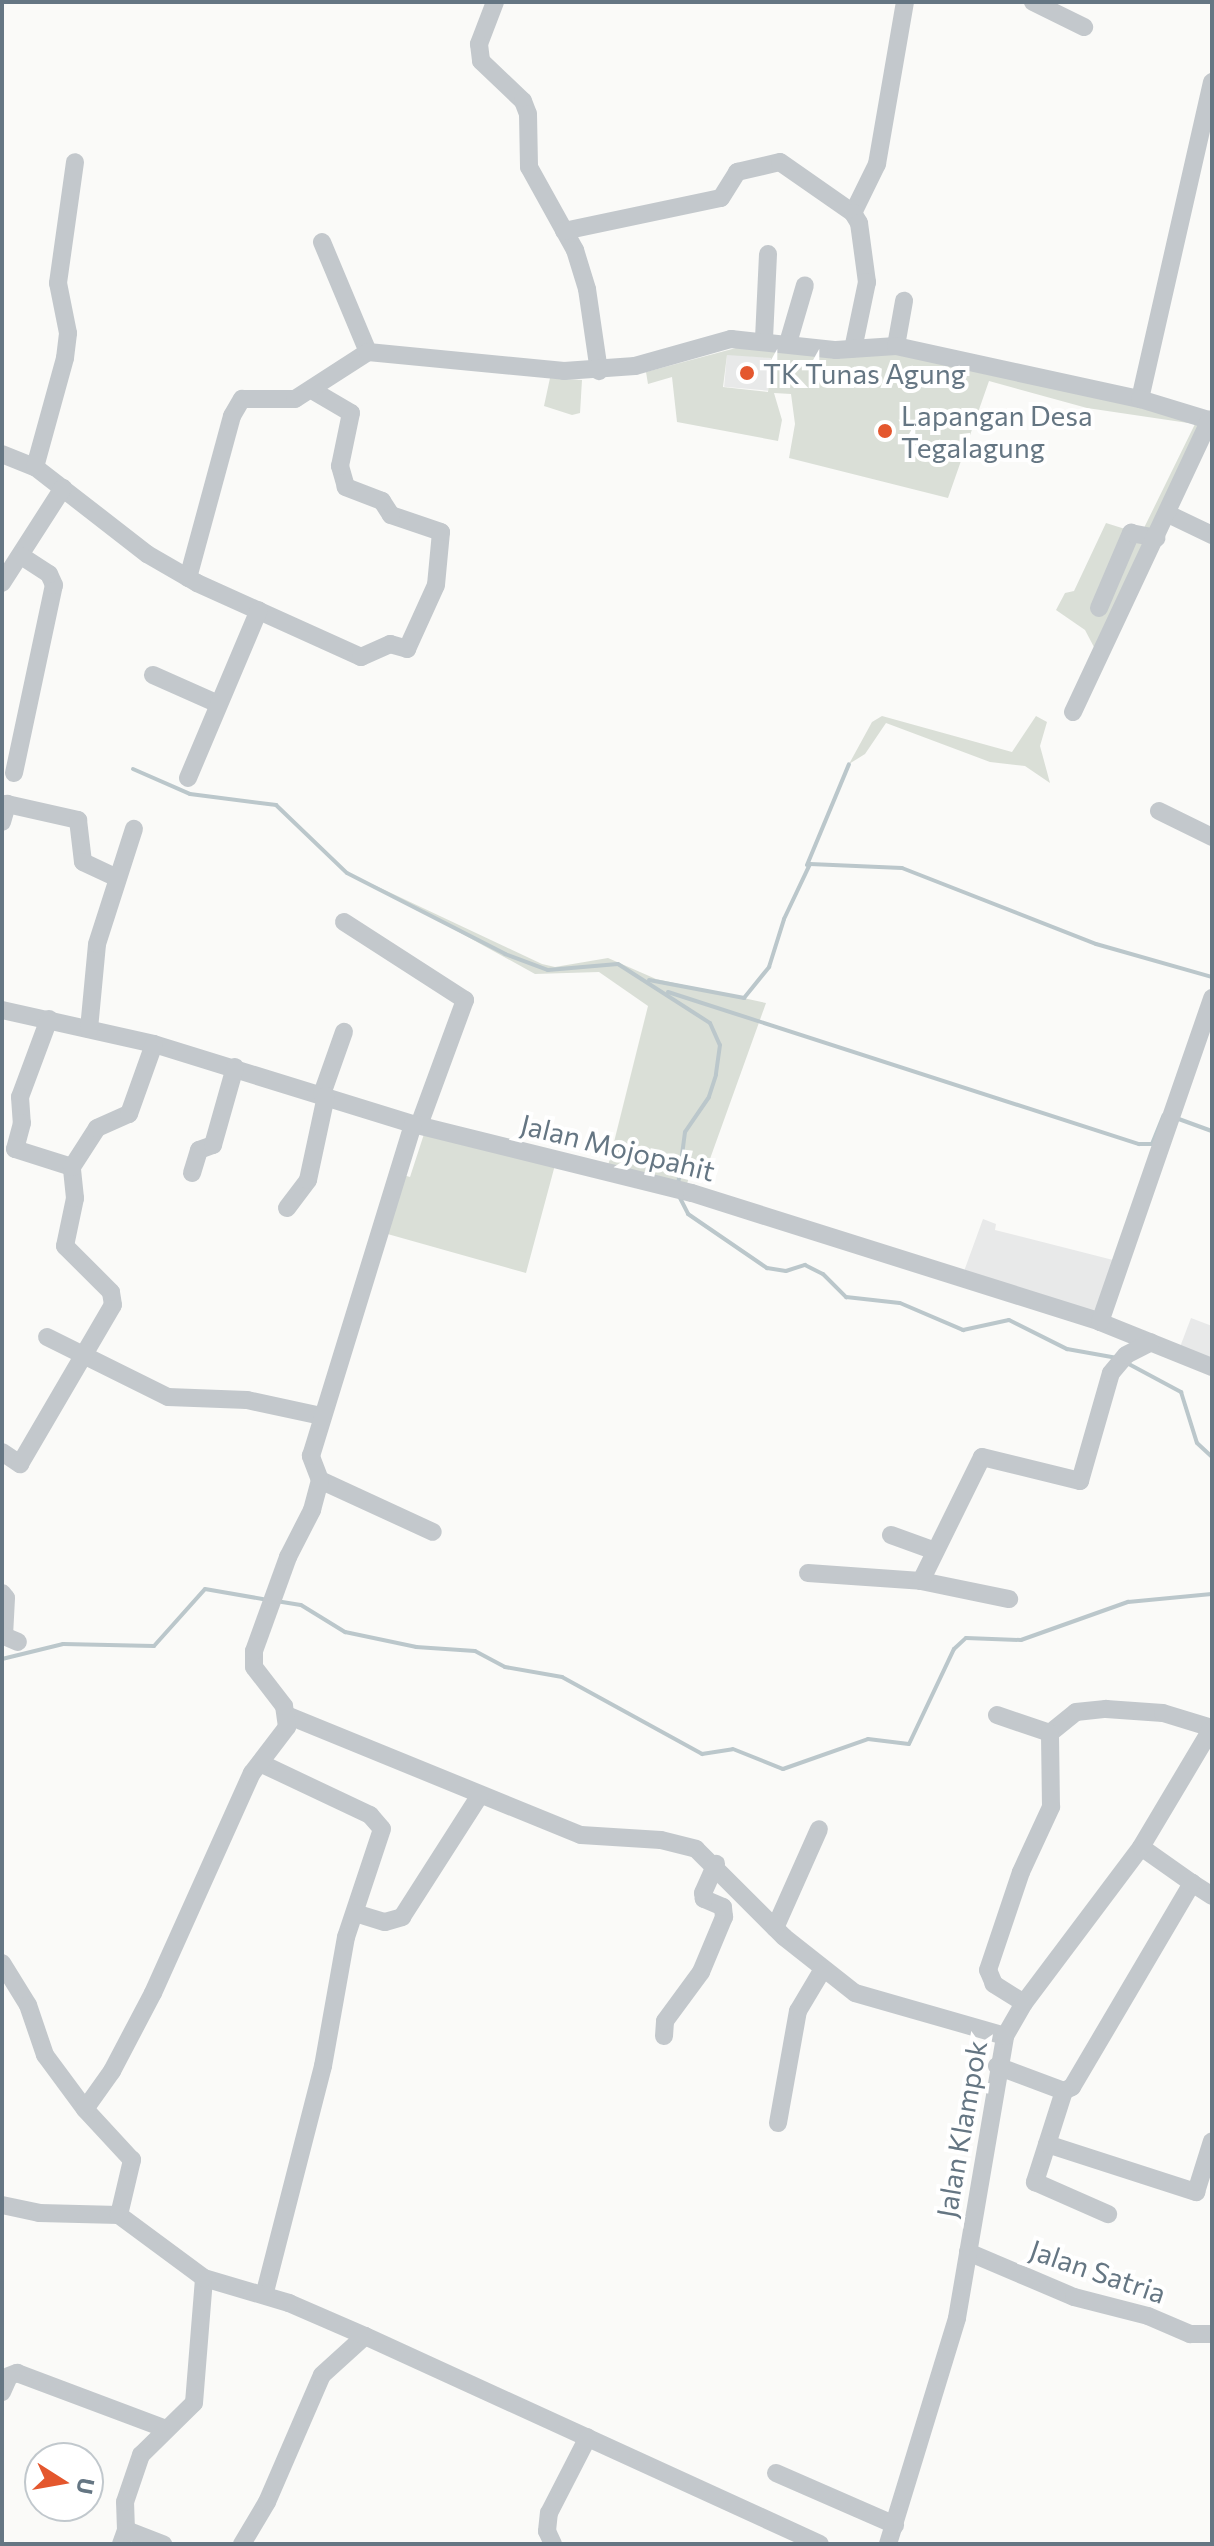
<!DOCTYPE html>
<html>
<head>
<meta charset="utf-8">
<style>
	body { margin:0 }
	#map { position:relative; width:1214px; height:2546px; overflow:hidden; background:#fafaf8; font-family:Commissioner,sans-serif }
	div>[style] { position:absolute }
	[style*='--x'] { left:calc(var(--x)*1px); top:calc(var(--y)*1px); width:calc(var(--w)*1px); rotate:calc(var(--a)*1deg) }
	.built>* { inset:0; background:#e8e9e9; transform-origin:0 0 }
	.green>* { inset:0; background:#dadfd7 }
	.stream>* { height:4px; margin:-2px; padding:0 2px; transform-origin:2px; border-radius:2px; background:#bbc7cb }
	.minor>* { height:18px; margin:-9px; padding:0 9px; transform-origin:9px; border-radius:9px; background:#c3c8cc }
	.dots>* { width:22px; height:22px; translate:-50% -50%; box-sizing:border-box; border:4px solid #fff; border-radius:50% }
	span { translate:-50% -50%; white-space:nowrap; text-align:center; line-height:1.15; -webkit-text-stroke:8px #fff; paint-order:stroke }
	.poi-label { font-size:28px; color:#657683 }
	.left { translate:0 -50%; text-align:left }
	.street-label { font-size:28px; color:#657683 }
	.frame { position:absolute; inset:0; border:4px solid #657683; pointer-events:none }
	.north { position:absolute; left:24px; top:2442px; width:80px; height:80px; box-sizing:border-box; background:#fff; border:2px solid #c1c8cd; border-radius:50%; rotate:101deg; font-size:22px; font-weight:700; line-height:32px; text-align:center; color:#657683 }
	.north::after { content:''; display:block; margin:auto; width:28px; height:36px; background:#e4572e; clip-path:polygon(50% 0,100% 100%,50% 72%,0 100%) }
</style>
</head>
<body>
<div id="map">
	<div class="built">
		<div style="left:727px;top:354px;width:44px;height:33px;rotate:5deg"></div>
		<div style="clip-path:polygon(983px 1219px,996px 1224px,995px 1230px,1117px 1261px,1099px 1313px,963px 1274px)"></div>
		<div style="clip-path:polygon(1191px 1318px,1212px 1326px,1212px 1359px,1180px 1347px)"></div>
	</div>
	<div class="green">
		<div style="clip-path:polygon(evenodd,736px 348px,895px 353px,1202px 420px,1095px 649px,1085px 630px,1056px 610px,1065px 593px,1074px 591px,1106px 523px,1141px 534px,1195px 424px,1087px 408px,989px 381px,948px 498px,789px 458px,795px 424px,791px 394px,774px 393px,782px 420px,778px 441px,677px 422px,672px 377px,648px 384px,646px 372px,736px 348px,727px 355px,771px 358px,768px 392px,723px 387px,727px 355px)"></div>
		<div style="clip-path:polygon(550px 378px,582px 380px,580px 413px,572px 415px,544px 406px)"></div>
		<div style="clip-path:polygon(882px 716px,1012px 752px,1036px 716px,1047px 722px,1040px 746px,1050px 783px,1025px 766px,990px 762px,886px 723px,865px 754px,849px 764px,872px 722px)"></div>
		<div style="clip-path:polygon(372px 884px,542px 964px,555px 967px,608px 958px,656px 979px,766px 1003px,706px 1170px,692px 1166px,687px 1184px,608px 1166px,648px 1006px,599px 972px,535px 974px)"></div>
		<div style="clip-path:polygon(424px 1134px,555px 1165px,526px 1273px,384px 1233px,403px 1175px,410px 1177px)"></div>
	</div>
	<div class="stream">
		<div style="--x:133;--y:769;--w:62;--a:23.7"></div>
		<div style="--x:190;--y:794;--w:87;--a:7.3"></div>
		<div style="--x:276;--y:805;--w:98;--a:43.8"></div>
		<div style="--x:347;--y:873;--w:178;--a:27.1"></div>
		<div style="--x:505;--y:954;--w:46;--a:20.4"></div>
		<div style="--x:548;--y:970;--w:70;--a:-4.9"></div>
		<div style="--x:618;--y:964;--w:109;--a:32.7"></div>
		<div style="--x:710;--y:1023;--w:24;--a:66"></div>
		<div style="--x:720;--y:1045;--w:30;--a:98"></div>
		<div style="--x:716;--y:1075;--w:23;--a:108"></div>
		<div style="--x:709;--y:1097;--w:42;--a:124.4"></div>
		<div style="--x:685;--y:1132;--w:53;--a:97.5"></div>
		<div style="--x:807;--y:865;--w:109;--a:-67.4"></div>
		<div style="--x:649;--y:980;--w:97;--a:10.7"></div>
		<div style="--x:744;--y:998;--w:40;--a:-51"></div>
		<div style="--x:769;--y:967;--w:50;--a:-72.6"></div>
		<div style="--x:784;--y:919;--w:61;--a:-64.7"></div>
		<div style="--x:810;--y:864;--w:92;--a:2.5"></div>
		<div style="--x:902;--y:868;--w:208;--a:21.4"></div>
		<div style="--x:1096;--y:944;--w:121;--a:15.9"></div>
		<div style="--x:668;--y:992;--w:495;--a:17.9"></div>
		<div style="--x:1139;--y:1144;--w:13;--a:0"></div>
		<div style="--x:1152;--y:1144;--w:31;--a:-68"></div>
		<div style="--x:1176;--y:1118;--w:38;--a:20"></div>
		<div style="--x:678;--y:1194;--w:22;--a:63"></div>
		<div style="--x:688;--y:1214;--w:96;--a:34.4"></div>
		<div style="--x:767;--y:1268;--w:19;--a:9"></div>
		<div style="--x:786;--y:1271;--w:20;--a:-18"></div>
		<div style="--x:805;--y:1265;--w:20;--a:27"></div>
		<div style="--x:823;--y:1274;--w:33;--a:45"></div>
		<div style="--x:846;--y:1297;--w:54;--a:6.3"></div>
		<div style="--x:900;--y:1303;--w:69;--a:23.2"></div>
		<div style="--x:963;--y:1330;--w:47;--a:-12.3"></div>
		<div style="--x:1009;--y:1320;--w:65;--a:26.6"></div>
		<div style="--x:1067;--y:1349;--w:51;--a:10.2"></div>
		<div style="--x:1125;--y:1362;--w:64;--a:28.2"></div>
		<div style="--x:1181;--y:1392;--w:53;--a:72.6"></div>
		<div style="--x:1197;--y:1443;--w:21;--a:43"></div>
		<div style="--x:276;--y:1601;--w:25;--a:9"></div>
		<div style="--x:301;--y:1605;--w:52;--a:31.5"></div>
		<div style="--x:345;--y:1632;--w:73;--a:11.9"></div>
		<div style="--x:416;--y:1647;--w:59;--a:3.9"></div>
		<div style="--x:475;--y:1651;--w:34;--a:28"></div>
		<div style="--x:505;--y:1667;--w:58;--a:10"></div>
		<div style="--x:562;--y:1677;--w:160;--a:28.8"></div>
		<div style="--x:702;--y:1754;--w:31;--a:-9"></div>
		<div style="--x:733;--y:1749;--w:54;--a:21.8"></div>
		<div style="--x:783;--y:1769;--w:90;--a:-19.4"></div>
		<div style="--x:868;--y:1739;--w:41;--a:7"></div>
		<div style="--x:909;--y:1744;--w:105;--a:-64.7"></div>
		<div style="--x:954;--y:1649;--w:16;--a:-43"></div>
		<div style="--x:966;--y:1638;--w:55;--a:2.1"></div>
		<div style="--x:1021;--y:1640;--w:114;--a:-19.6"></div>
		<div style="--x:1128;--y:1602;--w:84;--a:-5.4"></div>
		<div style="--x:2;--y:1659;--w:63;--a:-13.8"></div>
		<div style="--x:63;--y:1644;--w:91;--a:1.3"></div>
		<div style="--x:154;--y:1646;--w:76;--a:-48.2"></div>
		<div style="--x:205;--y:1589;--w:64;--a:9.9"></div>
	</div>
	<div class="minor">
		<div style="--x:495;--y:2;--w:45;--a:110.9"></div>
		<div style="--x:479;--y:44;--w:17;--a:83"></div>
		<div style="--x:481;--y:61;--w:58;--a:43.6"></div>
		<div style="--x:523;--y:101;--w:14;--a:69"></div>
		<div style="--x:528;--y:114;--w:53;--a:88.9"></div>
		<div style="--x:529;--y:167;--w:95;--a:61"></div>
		<div style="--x:575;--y:250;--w:41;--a:72.9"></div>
		<div style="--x:587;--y:289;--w:83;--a:81.7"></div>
		<div style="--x:1033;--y:2;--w:57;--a:26.1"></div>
		<div style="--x:853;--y:213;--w:55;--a:-63.9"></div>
		<div style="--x:877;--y:164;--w:164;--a:-80.2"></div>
		<div style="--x:564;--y:231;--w:160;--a:-11.9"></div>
		<div style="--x:721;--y:198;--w:31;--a:-58"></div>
		<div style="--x:737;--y:172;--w:44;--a:-13.1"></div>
		<div style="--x:780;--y:162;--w:89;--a:34.9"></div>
		<div style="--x:853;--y:213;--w:12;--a:59"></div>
		<div style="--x:859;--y:223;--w:60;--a:82.3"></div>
		<div style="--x:867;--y:282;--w:68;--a:101.8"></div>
		<div style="--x:322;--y:242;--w:119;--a:67.3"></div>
		<div style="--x:764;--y:339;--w:85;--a:-87.3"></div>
		<div style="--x:788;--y:343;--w:60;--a:-73.7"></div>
		<div style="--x:896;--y:346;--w:46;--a:-79.9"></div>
		<div style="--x:1140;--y:399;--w:325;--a:-77.2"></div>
		<div style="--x:2;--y:454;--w:35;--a:22"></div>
		<div style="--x:35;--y:467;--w:142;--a:37.8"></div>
		<div style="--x:147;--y:554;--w:58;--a:30.1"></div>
		<div style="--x:197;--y:583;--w:180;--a:24.3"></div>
		<div style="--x:361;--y:657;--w:32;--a:-24"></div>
		<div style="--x:390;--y:644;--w:18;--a:16"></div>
		<div style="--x:407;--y:649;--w:70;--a:-65.6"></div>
		<div style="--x:436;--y:585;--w:53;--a:-84.6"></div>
		<div style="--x:441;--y:532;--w:53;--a:-161.2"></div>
		<div style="--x:391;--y:515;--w:17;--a:-123"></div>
		<div style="--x:382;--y:501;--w:39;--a:-159"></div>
		<div style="--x:346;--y:487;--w:22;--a:-106"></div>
		<div style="--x:340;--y:466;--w:54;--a:-78.3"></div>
		<div style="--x:351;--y:413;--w:45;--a:-149.5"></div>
		<div style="--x:35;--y:467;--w:113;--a:-74.6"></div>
		<div style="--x:65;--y:358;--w:25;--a:-83"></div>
		<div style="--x:68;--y:333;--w:51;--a:-101.3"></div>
		<div style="--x:58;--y:283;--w:122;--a:-82"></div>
		<div style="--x:1168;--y:514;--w:49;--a:25.5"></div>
		<div style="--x:188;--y:578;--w:168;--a:-74.8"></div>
		<div style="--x:232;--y:416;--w:20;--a:-60"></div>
		<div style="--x:242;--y:399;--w:53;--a:0"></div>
		<div style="--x:295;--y:399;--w:87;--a:-32.8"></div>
		<div style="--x:368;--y:352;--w:197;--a:5.5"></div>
		<div style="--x:564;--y:371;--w:71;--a:-4"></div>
		<div style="--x:635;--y:366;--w:100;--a:-15.7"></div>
		<div style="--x:731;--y:339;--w:106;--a:6"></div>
		<div style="--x:836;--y:350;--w:60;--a:-3.8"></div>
		<div style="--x:896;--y:346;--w:250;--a:12.3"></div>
		<div style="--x:1140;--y:399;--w:75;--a:17"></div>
		<div style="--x:2;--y:583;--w:113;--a:-57.3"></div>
		<div style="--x:1099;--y:608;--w:82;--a:-66.9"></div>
		<div style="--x:1131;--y:533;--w:26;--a:11"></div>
		<div style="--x:153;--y:675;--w:69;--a:24"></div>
		<div style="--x:1073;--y:712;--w:323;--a:-64.9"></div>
		<div style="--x:14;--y:773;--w:192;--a:-78"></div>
		<div style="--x:54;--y:585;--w:12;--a:-114"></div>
		<div style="--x:49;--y:574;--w:33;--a:-147"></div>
		<div style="--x:188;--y:778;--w:182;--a:-67.1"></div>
		<div style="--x:1159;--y:811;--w:59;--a:26.1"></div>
		<div style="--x:2;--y:822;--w:19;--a:-74"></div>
		<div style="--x:7;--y:804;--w:73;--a:12.7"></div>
		<div style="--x:78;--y:820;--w:42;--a:83.2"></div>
		<div style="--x:83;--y:862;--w:38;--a:25"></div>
		<div style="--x:344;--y:922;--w:144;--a:32.8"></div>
		<div style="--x:465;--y:1000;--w:133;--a:110.2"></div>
		<div style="--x:2;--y:1010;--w:156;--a:12.6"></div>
		<div style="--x:154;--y:1044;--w:271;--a:17.2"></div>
		<div style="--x:413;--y:1124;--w:287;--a:13.9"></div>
		<div style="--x:692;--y:1193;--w:428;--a:17.5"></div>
		<div style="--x:1100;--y:1322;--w:121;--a:21.9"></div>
		<div style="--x:49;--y:1019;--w:83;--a:110.4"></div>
		<div style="--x:20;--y:1097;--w:26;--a:86"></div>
		<div style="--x:22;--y:1123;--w:27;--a:105"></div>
		<div style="--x:15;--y:1149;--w:60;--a:17.5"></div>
		<div style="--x:89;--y:1029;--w:85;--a:-84.6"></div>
		<div style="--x:97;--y:944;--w:121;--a:-72.2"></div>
		<div style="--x:322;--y:1094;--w:66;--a:-70.5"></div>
		<div style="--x:192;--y:1173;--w:24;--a:-73"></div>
		<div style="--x:199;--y:1150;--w:15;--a:-20"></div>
		<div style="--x:213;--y:1145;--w:81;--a:-74.2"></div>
		<div style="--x:287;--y:1208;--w:35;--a:-53"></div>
		<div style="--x:308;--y:1180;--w:86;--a:-77.9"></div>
		<div style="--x:1100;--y:1322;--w:343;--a:-70.9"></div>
		<div style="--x:47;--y:1337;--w:135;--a:26.4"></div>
		<div style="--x:168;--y:1397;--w:79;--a:2.2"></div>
		<div style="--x:247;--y:1400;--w:76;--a:12.2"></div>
		<div style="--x:2;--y:1452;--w:22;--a:34"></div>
		<div style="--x:20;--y:1464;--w:184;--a:-59.7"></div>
		<div style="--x:113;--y:1305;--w:13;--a:-99"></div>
		<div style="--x:111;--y:1292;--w:65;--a:-135"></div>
		<div style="--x:65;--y:1246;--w:49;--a:-78.2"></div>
		<div style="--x:75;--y:1198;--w:31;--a:-96"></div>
		<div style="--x:72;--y:1167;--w:46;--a:-57.3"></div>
		<div style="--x:97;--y:1128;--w:35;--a:-24"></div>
		<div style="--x:129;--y:1114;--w:74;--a:-70.3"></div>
		<div style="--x:320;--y:1480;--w:124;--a:24.7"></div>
		<div style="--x:891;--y:1535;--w:47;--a:20"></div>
		<div style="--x:808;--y:1573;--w:113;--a:4"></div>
		<div style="--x:921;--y:1581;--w:90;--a:11.6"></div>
		<div style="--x:921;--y:1581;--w:138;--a:-63.8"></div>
		<div style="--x:982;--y:1457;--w:101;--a:13.8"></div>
		<div style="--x:1080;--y:1481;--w:112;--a:-74"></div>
		<div style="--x:1111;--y:1373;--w:23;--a:-50"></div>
		<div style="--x:1126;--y:1355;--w:28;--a:-27"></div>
		<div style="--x:2;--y:1593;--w:6;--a:51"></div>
		<div style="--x:6;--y:1598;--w:38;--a:93"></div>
		<div style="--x:4;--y:1636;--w:15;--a:23"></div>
		<div style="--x:997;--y:1715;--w:56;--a:18.8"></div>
		<div style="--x:1050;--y:1733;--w:33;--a:-39"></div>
		<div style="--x:1076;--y:1712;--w:30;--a:-6"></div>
		<div style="--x:1106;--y:1709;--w:57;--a:4"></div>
		<div style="--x:1163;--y:1713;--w:51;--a:17"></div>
		<div style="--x:289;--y:1716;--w:315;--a:22.2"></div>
		<div style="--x:581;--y:1835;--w:80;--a:3.6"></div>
		<div style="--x:661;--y:1840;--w:36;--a:14"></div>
		<div style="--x:696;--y:1849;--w:124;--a:45"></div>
		<div style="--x:784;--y:1937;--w:90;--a:38.3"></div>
		<div style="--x:855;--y:1993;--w:156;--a:16"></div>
		<div style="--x:260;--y:1763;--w:122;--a:25.3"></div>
		<div style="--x:370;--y:1815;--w:18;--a:49"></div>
		<div style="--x:382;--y:1829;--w:114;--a:108.4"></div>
		<div style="--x:346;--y:1937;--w:131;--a:100.1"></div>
		<div style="--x:323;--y:2066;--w:236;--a:104.4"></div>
		<div style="--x:1192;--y:1883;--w:24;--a:33"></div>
		<div style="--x:355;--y:1913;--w:31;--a:17"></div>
		<div style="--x:385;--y:1922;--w:18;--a:-16"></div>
		<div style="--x:402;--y:1917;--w:145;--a:-57.4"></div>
		<div style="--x:775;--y:1928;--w:108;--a:-66"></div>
		<div style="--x:2;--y:1963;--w:49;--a:58.2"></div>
		<div style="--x:28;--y:2005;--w:53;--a:71.2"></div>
		<div style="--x:45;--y:2055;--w:67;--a:53.5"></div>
		<div style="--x:1024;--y:2003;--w:36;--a:-148"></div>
		<div style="--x:994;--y:1984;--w:15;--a:-113"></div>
		<div style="--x:988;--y:1970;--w:103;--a:-71.4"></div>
		<div style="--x:1021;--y:1872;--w:72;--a:-65.2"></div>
		<div style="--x:1051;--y:1807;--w:74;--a:-90.8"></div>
		<div style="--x:664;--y:2036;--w:15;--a:-86"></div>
		<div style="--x:665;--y:2021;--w:61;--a:-53.7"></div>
		<div style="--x:701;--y:1972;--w:60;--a:-67.3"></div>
		<div style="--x:724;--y:1917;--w:10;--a:-96"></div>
		<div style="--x:723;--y:1907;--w:21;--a:-157"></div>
		<div style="--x:704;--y:1899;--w:6;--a:-99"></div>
		<div style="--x:703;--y:1893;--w:32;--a:-66"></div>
		<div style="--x:997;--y:2066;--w:72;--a:20.5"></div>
		<div style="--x:1064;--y:2091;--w:9;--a:-27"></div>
		<div style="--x:1072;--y:2087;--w:237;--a:-59.5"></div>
		<div style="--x:1192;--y:1883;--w:62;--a:-144.8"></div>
		<div style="--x:1064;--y:2091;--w:96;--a:107.7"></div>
		<div style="--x:1035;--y:2182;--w:80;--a:23.7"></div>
		<div style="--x:778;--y:2123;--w:114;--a:-79.9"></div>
		<div style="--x:798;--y:2011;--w:49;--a:-59.2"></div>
		<div style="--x:1047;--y:2144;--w:157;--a:17.9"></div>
		<div style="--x:1196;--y:2192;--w:53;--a:-72.6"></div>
		<div style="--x:2;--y:2205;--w:38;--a:12"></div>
		<div style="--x:39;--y:2213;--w:80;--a:1.4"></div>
		<div style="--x:968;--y:2252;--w:115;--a:23"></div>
		<div style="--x:1074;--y:2297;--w:76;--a:14.4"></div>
		<div style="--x:1148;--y:2316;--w:46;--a:23.2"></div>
		<div style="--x:1190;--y:2334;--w:22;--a:0"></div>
		<div style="--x:365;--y:2336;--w:500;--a:24.57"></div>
		<div style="--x:2;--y:2392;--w:17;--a:-66"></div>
		<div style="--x:9;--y:2376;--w:9;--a:-21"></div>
		<div style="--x:17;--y:2373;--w:159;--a:20.6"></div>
		<div style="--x:776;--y:2473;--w:130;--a:23.6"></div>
		<div style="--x:126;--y:2530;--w:28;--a:-92"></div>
		<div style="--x:125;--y:2502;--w:50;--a:-71.2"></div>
		<div style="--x:141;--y:2455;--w:74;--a:-44.5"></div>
		<div style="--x:194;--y:2403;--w:125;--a:-85.4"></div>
		<div style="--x:121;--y:2544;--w:15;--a:-70"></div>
		<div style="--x:126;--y:2530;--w:40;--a:21"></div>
		<div style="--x:242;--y:2544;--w:49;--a:-59.2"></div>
		<div style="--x:267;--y:2502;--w:138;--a:-66.6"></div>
		<div style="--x:322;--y:2375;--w:58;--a:-42.2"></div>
		<div style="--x:365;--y:2336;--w:83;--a:-156.5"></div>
		<div style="--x:289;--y:2303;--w:89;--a:-163.6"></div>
		<div style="--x:204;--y:2278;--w:106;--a:-143.5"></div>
		<div style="--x:119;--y:2215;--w:57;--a:-76.7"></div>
		<div style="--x:132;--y:2160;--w:69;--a:-132.7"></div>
		<div style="--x:85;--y:2109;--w:47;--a:-54.6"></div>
		<div style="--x:112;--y:2071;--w:88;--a:-62.3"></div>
		<div style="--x:153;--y:1993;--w:241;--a:-65.8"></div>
		<div style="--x:252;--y:1773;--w:58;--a:-52.7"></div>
		<div style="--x:287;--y:1727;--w:21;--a:-98"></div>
		<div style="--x:284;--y:1706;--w:49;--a:-127.6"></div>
		<div style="--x:254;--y:1667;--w:16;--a:-90"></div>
		<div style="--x:254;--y:1651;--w:100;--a:-70.1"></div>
		<div style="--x:288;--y:1557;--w:53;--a:-62.9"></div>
		<div style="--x:312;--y:1510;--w:31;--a:-75"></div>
		<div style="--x:320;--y:1480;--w:26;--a:-111"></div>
		<div style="--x:311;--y:1456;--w:347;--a:-72.9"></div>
		<div style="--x:553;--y:2544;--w:14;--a:-115"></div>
		<div style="--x:547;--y:2531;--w:18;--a:-84"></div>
		<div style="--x:549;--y:2513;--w:85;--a:-62.8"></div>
		<div style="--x:888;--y:2544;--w:236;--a:-73"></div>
		<div style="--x:957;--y:2318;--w:286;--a:-80.3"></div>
		<div style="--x:1005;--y:2036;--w:38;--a:-60"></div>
		<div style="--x:1024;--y:2003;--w:195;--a:-53.1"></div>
		<div style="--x:1141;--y:1847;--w:139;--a:-59.2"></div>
	</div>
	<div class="dots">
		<div style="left:747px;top:373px;background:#e4572e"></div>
		<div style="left:885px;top:431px;background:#e4572e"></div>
	</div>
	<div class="poi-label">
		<span class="left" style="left:763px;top:373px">TK Tunas Agung</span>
		<span class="left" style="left:901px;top:431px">Lapangan Desa<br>Tegalagung</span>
	</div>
	<div class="street-label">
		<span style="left:618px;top:1147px;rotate:14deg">Jalan Mojopahit</span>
		<span style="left:961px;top:2129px;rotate:-80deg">Jalan Klampok</span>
		<span style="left:1098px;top:2271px;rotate:19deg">Jalan Satria</span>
	</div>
	<div class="frame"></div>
	<div class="north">U</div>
</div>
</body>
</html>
